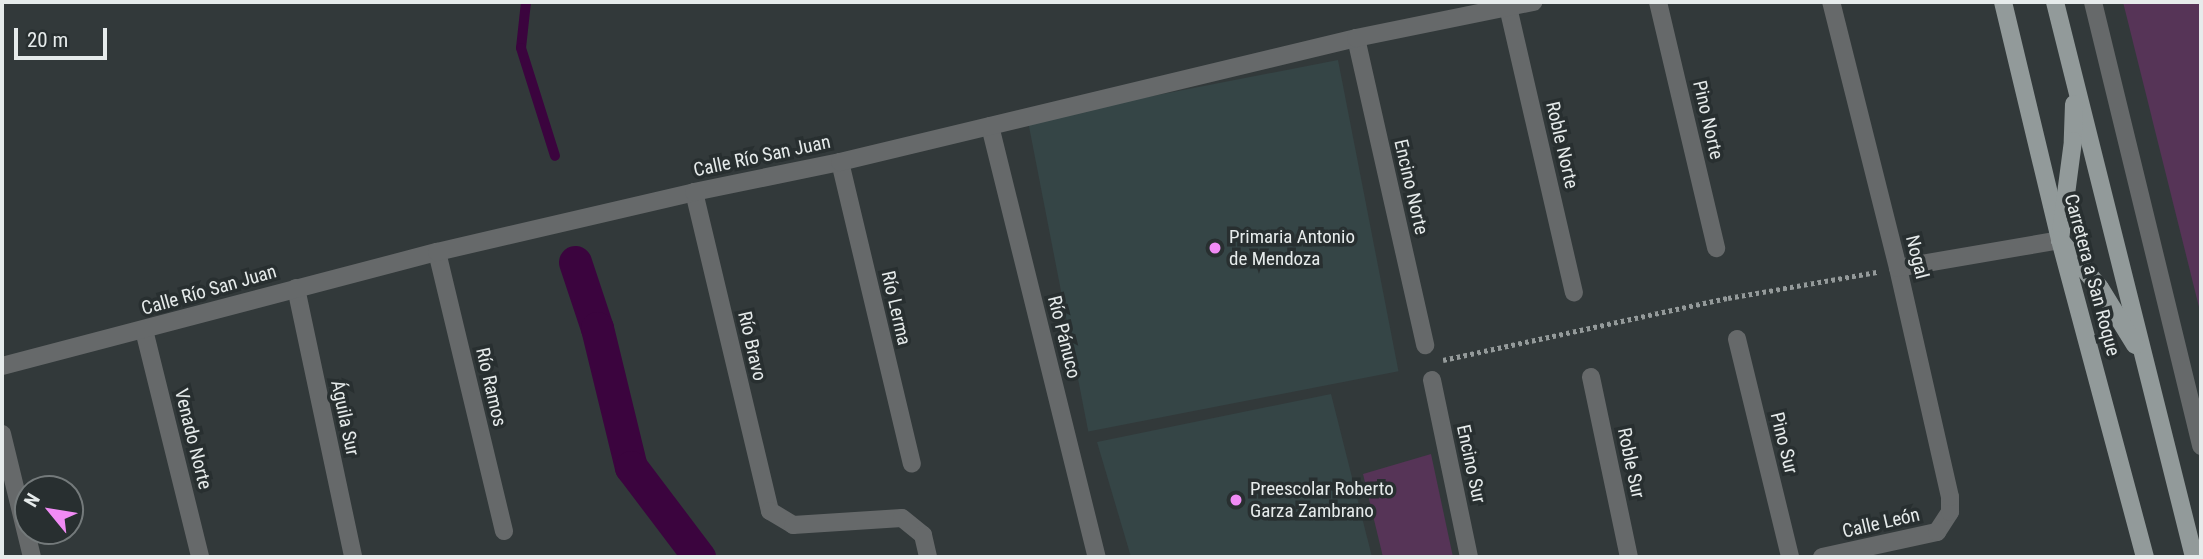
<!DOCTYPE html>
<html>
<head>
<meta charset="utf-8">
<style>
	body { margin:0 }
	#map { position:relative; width:2203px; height:559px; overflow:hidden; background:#32393a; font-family:"Roboto Condensed",sans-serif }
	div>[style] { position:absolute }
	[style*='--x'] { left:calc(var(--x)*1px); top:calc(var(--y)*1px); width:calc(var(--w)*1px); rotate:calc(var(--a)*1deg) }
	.built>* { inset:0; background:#354546; transform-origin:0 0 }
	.green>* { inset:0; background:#563457 }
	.stream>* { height:10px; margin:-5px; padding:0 5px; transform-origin:5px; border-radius:5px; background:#3b043e }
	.canal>* { height:33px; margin:-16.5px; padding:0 16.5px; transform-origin:16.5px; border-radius:16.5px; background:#3b043e }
	.path>* { height:4.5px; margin-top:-2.25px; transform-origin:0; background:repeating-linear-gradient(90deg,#949a9a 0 3.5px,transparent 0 7px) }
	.minor>* { height:18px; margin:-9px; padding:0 9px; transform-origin:9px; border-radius:9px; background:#66696a }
	.major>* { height:18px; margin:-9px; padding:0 9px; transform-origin:9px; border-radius:9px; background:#929a9a }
	.dots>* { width:19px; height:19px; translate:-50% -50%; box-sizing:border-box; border:4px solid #282f30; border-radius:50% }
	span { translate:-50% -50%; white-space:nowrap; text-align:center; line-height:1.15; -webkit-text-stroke:7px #282f30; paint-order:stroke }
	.street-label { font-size:19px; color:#e6ebeb }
	.poi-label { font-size:19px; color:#e6ebeb }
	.left { translate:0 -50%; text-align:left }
	.frame { position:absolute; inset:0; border:4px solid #e6ebeb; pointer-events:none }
	.north { position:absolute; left:14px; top:475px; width:70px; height:70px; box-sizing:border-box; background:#282f30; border:2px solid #747a7b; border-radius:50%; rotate:300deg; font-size:19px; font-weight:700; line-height:28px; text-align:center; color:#e6ebeb }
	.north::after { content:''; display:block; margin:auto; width:24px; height:32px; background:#f18bf5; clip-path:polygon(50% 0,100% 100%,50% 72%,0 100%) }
	.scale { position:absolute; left:14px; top:28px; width:93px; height:32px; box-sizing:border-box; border:4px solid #e6ebeb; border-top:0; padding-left:9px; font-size:21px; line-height:24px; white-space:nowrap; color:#e6ebeb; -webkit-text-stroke:5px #282f30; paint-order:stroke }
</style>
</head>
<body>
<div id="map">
	<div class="built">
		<div style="left:1338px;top:60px;width:317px;height:316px;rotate:79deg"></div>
		<div style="clip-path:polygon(1331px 394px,1372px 557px,1131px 557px,1097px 442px)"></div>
	</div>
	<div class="green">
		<div style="clip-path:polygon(2123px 2px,2201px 2px,2201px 315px)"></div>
		<div style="clip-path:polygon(1431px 454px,1453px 557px,1383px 557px,1363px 474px)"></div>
	</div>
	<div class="stream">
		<div style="--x:526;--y:2;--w:46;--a:96.2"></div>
		<div style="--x:521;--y:48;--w:113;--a:72.5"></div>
	</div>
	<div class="canal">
		<div style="--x:575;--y:262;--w:70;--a:71.6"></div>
		<div style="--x:597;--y:328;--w:143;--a:76.3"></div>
		<div style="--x:631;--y:467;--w:113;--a:52.9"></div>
	</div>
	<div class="path">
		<div style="--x:1443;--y:360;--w:292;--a:-12.3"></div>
		<div style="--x:1728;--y:298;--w:151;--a:-9.9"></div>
	</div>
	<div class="minor">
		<div style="--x:1658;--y:2;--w:253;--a:76.7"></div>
		<div style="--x:2093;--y:2;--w:457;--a:76.3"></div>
		<div style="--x:1508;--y:7;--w:293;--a:77"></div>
		<div style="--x:1356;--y:38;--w:315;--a:77.3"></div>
		<div style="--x:990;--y:126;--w:444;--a:76.1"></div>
		<div style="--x:840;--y:162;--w:310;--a:76.6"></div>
		<div style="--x:694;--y:192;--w:328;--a:76.6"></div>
		<div style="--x:770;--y:511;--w:27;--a:31"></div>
		<div style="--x:793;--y:525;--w:109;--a:-3.7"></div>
		<div style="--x:902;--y:518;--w:27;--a:39"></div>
		<div style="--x:923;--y:535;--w:23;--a:77"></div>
		<div style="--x:437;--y:252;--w:287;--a:76.5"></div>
		<div style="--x:1898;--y:268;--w:164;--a:-9.8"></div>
		<div style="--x:296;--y:288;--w:275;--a:78"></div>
		<div style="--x:144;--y:330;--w:234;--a:76.1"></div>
		<div style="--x:1737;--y:339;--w:224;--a:76.3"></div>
		<div style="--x:2;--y:366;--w:450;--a:-14.7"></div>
		<div style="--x:437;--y:252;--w:264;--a:-13.1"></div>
		<div style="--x:694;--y:192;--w:149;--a:-11.6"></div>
		<div style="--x:840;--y:162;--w:531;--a:-13.51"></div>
		<div style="--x:1356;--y:38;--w:181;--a:-11.5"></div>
		<div style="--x:1591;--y:377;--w:184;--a:78.1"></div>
		<div style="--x:1432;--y:380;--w:181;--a:78.2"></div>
		<div style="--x:2;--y:434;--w:127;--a:76.3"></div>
		<div style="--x:1822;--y:557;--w:118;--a:-12.3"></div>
		<div style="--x:1937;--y:532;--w:24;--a:-57"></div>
		<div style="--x:1950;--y:512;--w:15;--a:-90"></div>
		<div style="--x:1950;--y:497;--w:235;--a:-102.8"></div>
		<div style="--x:1898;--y:268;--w:274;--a:-104.1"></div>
	</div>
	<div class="major">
		<div style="--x:2003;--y:2;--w:245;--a:76.5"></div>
		<div style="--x:2060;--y:240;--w:328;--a:75"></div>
		<div style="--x:2055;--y:2;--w:572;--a:75.94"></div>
		<div style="--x:2074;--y:104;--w:37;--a:92"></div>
		<div style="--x:2073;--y:141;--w:100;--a:97.5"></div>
		<div style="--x:2060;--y:240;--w:62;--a:50.2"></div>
		<div style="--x:2100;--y:288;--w:67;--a:58.4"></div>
	</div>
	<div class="dots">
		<div style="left:1215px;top:248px;background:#f18bf5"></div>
		<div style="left:1236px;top:500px;background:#f18bf5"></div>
	</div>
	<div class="street-label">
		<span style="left:1708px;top:120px;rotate:77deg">Pino Norte</span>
		<span style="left:1562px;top:145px;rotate:77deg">Roble Norte</span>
		<span style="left:762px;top:156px;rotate:-12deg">Calle Río San Juan</span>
		<span style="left:1411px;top:187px;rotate:77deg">Encino Norte</span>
		<span style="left:1917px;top:257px;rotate:76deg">Nogal</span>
		<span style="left:2092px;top:275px;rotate:75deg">Carretera a San Roque</span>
		<span style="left:209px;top:290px;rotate:-16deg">Calle Río San Juan</span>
		<span style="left:896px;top:308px;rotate:77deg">Río Lerma</span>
		<span style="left:1064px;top:337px;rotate:76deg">Río Pánuco</span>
		<span style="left:752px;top:346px;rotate:77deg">Río Bravo</span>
		<span style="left:491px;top:387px;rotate:77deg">Río Ramos</span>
		<span style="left:345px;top:418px;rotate:78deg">Águila Sur</span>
		<span style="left:193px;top:439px;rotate:76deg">Venado Norte</span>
		<span style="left:1784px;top:443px;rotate:76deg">Pino Sur</span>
		<span style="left:1631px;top:463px;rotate:78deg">Roble Sur</span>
		<span style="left:1471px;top:464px;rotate:78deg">Encino Sur</span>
		<span style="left:1881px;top:523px;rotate:-13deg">Calle León</span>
	</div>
	<div class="poi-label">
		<span class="left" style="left:1229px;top:248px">Primaria Antonio<br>de Mendoza</span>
		<span class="left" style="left:1250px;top:500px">Preescolar Roberto<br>Garza Zambrano</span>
	</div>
	<div class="frame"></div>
	<div class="north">N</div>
	<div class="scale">20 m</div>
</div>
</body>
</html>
